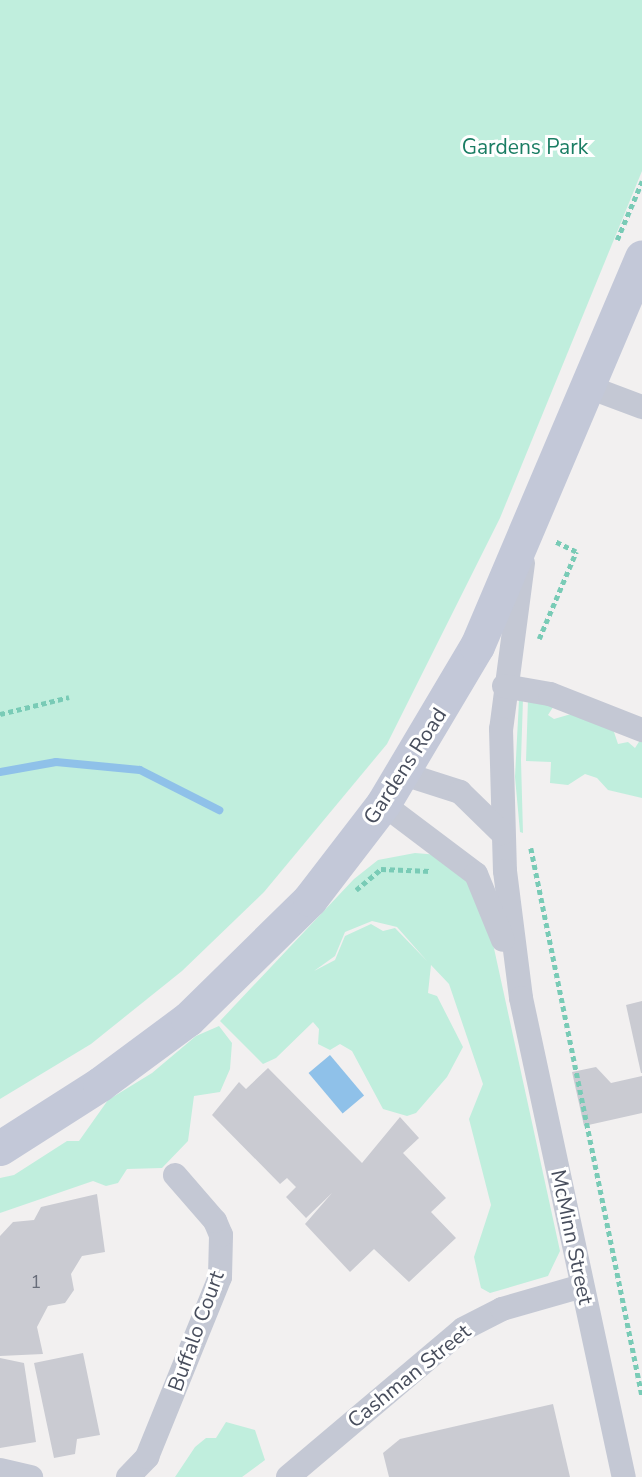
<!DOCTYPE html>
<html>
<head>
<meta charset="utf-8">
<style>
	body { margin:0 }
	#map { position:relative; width:642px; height:1477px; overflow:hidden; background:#f2f0f0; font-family:"Nunito Sans",sans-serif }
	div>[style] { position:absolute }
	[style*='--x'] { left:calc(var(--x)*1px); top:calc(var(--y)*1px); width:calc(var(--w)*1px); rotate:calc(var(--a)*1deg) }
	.green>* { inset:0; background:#c0eedd }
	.water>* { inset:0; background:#8fc1e9; transform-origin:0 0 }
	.stream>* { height:8px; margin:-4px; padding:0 4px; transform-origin:4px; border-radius:4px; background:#8fc1e9 }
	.building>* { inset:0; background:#cacbd2 }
	.path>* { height:4.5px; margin-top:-2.25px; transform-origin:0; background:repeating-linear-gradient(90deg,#79cbb6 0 5px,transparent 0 8.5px) }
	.street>* { height:24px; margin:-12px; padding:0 12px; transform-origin:12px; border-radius:12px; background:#c4c8d4 }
	.secondary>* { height:35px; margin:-17.5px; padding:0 17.5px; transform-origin:17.5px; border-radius:17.5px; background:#c3c8d8 }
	span { translate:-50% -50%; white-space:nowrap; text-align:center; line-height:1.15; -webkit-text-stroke:6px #fff; paint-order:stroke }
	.number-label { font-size:18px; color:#686d7a }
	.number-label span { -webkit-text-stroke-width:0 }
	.park-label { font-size:21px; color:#1a7d63 }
	.street-label { font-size:21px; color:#484e5d }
</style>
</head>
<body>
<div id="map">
	<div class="green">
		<div style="clip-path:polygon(0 0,642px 0,642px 171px,500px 518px,387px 744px,264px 892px,182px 971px,91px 1044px,0 1099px)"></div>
		<div style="clip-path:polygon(523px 699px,521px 760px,523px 833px,520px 832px,515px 777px,519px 700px)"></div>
		<div style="clip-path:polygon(528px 699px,557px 701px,548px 715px,554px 719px,571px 714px,612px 726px,618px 744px,628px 742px,635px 748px,642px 737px,642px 798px,608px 790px,597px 778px,585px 774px,568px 785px,550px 783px,551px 762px,526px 761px)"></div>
		<div style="clip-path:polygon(evenodd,415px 853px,439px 855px,463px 872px,485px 907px,560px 1251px,548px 1276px,490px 1293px,481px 1288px,474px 1257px,491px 1205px,469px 1119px,483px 1084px,449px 984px,431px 965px,428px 993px,437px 996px,463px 1047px,447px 1077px,416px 1113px,407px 1116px,383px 1109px,352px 1051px,340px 1044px,330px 1050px,318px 1044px,319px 1029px,313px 1022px,276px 1058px,263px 1064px,220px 1021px,354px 879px,378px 860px,415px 853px,372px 921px,397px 927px,427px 961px,395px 928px,383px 931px,371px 924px,345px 936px,335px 960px,314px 971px,335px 956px,345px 932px,372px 921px)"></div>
		<div style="clip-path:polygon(219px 1026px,232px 1043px,230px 1069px,220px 1092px,194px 1096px,188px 1141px,162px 1168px,127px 1169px,118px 1183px,106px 1186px,93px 1181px,0 1213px,0 1178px,14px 1175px,67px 1141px,79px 1141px,108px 1100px,152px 1073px,196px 1036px)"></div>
		<div style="clip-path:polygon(226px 1422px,255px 1430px,265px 1460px,242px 1477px,175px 1477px,195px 1447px,206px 1438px,216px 1438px)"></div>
	</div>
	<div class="water">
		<div style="left:330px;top:1055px;width:53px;height:28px;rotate:50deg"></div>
	</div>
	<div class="stream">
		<div style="--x:0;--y:772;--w:57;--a:-10.1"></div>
		<div style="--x:56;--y:762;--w:84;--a:5.4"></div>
		<div style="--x:140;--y:770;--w:89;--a:26.9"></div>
	</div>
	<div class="building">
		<div style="clip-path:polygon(642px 1001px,642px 1073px,641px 1073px,626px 1005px)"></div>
		<div style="clip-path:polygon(596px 1067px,611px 1083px,642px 1076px,642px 1113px,584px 1126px,572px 1072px)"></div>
		<div style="clip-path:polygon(268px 1068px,362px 1163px,400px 1117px,419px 1138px,403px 1153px,446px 1198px,431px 1212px,456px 1238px,409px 1282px,374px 1249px,350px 1272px,305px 1224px,332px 1193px,306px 1218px,286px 1197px,296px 1187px,287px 1178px,280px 1184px,212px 1115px,239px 1082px,246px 1089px)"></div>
		<div style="clip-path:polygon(97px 1194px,105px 1252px,82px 1256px,71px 1274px,74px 1290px,65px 1303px,48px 1306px,37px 1327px,43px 1354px,0 1356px,0 1236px,13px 1222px,34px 1220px,41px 1207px)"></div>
		<div style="clip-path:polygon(83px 1353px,100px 1435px,77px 1439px,75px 1454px,54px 1458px,34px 1363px)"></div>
		<div style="clip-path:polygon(0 1358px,24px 1363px,36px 1442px,0 1448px)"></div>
		<div style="clip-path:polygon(553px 1404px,570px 1477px,389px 1477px,383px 1453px,400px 1439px)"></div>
	</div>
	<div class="path">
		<div style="--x:617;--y:240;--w:64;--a:-67"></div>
		<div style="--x:539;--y:639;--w:95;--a:-67"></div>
		<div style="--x:576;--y:552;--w:25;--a:-154"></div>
		<div style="--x:0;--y:714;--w:71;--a:-13.8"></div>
		<div style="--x:531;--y:848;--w:558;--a:78.53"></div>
		<div style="--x:356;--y:890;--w:33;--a:-40"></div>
		<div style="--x:381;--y:869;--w:50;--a:2.3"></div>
	</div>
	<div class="street">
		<div style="--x:586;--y:386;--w:60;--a:20.6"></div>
		<div style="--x:523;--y:563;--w:167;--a:97.5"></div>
		<div style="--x:501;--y:729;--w:142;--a:88.4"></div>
		<div style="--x:505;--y:871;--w:128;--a:82.8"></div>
		<div style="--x:521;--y:998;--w:490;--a:77.9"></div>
		<div style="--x:504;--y:686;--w:47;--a:9.9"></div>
		<div style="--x:550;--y:694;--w:99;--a:21.4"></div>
		<div style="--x:404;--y:774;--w:59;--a:17.8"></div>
		<div style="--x:460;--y:792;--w:59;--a:44.3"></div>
		<div style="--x:383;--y:804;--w:116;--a:37"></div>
		<div style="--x:476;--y:874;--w:71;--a:67.8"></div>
		<div style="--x:0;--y:1470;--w:32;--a:13"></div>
		<div style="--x:128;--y:1477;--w:28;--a:-46"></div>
		<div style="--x:147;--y:1457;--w:194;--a:-67.9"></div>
		<div style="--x:220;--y:1277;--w:42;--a:-88.6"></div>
		<div style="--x:221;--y:1235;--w:15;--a:-113"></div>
		<div style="--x:215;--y:1221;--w:61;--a:-131"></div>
		<div style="--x:288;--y:1477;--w:229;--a:-40.2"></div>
		<div style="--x:463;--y:1329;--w:44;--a:-27.1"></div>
		<div style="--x:502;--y:1309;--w:83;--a:-16"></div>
	</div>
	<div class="secondary">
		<div style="--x:0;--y:1148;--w:119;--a:-32.6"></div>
		<div style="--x:100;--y:1084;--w:109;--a:-36.5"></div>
		<div style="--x:188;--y:1019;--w:171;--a:-44.5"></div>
		<div style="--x:310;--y:899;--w:120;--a:-52.5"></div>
		<div style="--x:383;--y:804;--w:184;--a:-59.3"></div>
		<div style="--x:477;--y:646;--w:422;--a:-67"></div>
	</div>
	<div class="number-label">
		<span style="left:36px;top:1282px">1</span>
	</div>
	<div class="park-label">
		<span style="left:525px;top:147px">Gardens Park</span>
	</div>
	<div class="street-label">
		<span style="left:405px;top:766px;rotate:-57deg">Gardens Road</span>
		<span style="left:572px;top:1237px;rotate:78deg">McMinn Street</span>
		<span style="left:196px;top:1331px;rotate:-70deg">Buffalo Court</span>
		<span style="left:409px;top:1376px;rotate:-39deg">Cashman Street</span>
	</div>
</div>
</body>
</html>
